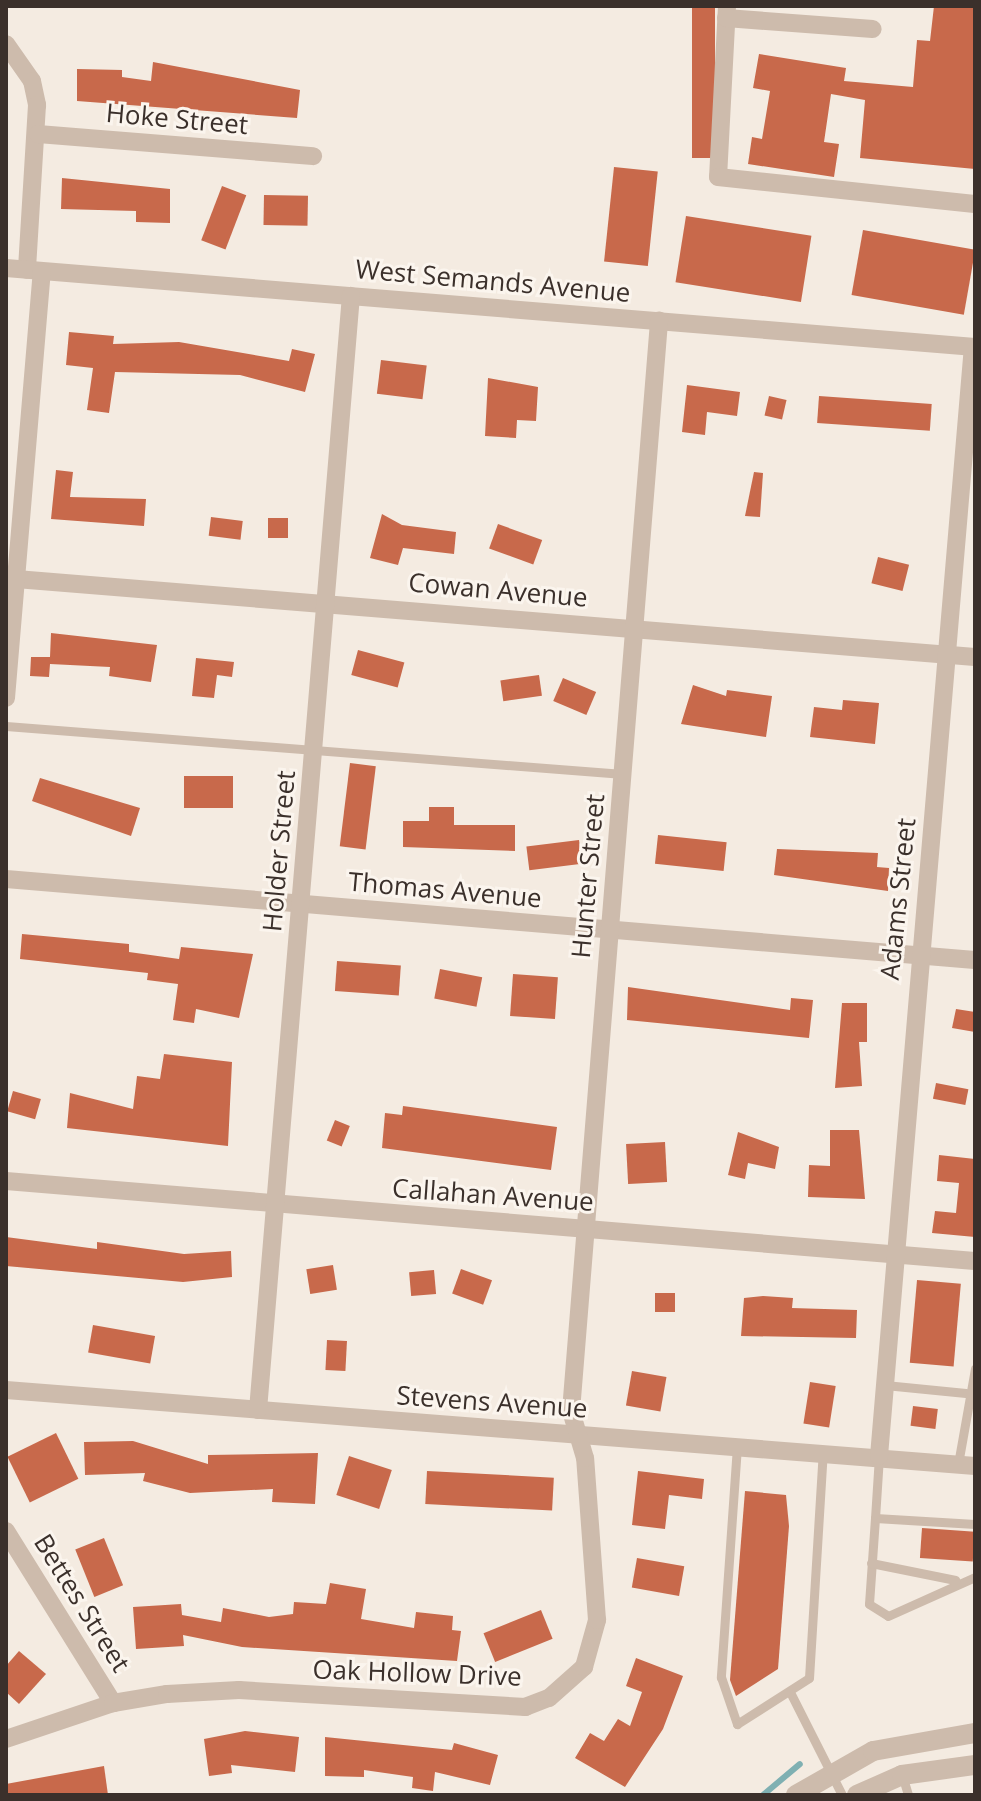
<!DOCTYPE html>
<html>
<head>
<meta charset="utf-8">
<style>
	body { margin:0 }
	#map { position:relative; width:981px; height:1801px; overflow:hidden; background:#f4ebe1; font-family:"Open Sans",sans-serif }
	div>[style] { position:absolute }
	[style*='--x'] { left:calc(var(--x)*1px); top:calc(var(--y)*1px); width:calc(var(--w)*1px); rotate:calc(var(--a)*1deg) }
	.stream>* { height:6px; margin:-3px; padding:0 3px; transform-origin:3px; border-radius:3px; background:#7fb0b2 }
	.building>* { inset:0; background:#c8694b; transform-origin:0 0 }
	.service>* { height:9px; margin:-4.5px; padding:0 4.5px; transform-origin:4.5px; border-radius:4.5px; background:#cdbbac }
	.minor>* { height:18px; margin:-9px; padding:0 9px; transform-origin:9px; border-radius:9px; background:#cdbbac }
	.tertiary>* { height:20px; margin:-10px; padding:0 10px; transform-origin:10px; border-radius:10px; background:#cdbbac }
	span { translate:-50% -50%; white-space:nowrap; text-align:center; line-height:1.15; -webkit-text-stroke:6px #fbf5ee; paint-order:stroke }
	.street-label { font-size:26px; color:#3b302b }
	.frame { position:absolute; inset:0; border:8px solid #3b302b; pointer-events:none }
</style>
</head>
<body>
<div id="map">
	<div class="stream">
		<div style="--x:763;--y:1795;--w:48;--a:-40"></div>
	</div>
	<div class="building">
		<div style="left:692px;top:6px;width:23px;height:152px"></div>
		<div style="clip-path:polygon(934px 6px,975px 6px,975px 169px,860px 158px,865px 100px,831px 94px,824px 142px,839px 144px,834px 177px,748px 164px,752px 137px,762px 139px,770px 91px,753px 88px,759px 54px,846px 68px,844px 81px,913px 87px,917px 40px,930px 41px)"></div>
		<div style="clip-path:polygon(153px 62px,300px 90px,297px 118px,77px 101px,77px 69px,122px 70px,122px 77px,151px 81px)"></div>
		<div style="left:614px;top:167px;width:44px;height:95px;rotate:6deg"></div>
		<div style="clip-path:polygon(62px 178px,170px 189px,170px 223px,136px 222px,136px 211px,61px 209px)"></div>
		<div style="left:222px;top:186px;width:26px;height:58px;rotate:21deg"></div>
		<div style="left:264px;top:195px;width:44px;height:30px;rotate:1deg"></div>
		<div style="left:686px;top:216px;width:127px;height:67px;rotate:9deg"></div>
		<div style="left:863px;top:230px;width:114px;height:66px;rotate:10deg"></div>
		<div style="clip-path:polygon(69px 332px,114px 336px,113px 344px,179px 342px,289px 361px,292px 349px,315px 354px,305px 392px,240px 375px,115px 372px,109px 413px,87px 410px,93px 368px,66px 365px)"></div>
		<div style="left:381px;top:360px;width:46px;height:34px;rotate:7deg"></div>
		<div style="clip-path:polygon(488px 378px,538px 387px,536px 421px,517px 420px,516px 438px,485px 436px)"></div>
		<div style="clip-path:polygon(687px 385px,740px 392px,737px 416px,707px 412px,705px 435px,682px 432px)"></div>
		<div style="left:769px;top:396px;width:18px;height:20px;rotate:13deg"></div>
		<div style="left:819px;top:396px;width:113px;height:27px;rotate:4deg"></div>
		<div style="clip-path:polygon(56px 470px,73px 472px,70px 497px,146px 499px,144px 526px,51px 519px)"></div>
		<div style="clip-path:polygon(754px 472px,763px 473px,760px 517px,745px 516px)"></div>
		<div style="clip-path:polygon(382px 514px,402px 525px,456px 532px,454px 554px,403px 548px,398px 565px,370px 558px)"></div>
		<div style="left:211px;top:517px;width:32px;height:19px;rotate:7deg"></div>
		<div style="left:268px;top:518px;width:20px;height:20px"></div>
		<div style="left:498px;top:524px;width:47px;height:26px;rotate:20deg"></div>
		<div style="left:878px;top:557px;width:32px;height:27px;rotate:14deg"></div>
		<div style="clip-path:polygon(51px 633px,157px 645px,151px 682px,109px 676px,110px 667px,50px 664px,49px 677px,30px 676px,31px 657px,50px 657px)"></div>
		<div style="left:358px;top:650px;width:48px;height:26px;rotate:15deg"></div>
		<div style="clip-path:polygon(196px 658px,234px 662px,232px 677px,217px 675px,214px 698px,192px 696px)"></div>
		<div style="left:539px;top:675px;width:21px;height:39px;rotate:82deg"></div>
		<div style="left:563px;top:678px;width:36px;height:25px;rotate:23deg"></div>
		<div style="clip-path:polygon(693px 685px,726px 696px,727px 690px,772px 696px,766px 737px,681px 724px)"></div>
		<div style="clip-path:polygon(843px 700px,879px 703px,875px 744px,810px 737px,814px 707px,842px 710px)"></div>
		<div style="left:350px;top:763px;width:26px;height:84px;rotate:7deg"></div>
		<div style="left:184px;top:776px;width:49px;height:32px"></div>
		<div style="clip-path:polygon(40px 778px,140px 808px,131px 836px,32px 801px)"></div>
		<div style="clip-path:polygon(429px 807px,454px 807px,454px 825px,515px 825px,515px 851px,403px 847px,403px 821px,429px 821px)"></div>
		<div style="left:658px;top:835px;width:69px;height:29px;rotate:6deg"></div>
		<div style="left:579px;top:840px;width:24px;height:53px;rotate:83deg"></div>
		<div style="clip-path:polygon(777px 849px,878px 853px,877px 867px,889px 868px,888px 891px,774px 875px)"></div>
		<div style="clip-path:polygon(22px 934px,129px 944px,129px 952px,179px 959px,181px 947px,253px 954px,239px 1018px,196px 1009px,194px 1023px,173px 1020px,178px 984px,147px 980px,148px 973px,20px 959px)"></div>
		<div style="left:337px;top:961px;width:64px;height:30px;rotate:4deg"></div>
		<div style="left:440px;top:969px;width:43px;height:30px;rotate:11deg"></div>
		<div style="left:513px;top:974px;width:45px;height:42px;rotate:4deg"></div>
		<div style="clip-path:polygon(628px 987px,790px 1010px,791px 998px,813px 1000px,809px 1038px,627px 1020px)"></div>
		<div style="clip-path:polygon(842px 1003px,867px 1003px,867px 1042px,859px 1042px,862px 1086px,835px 1088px)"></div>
		<div style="clip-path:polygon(956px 1009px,975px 1012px,975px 1032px,952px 1028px)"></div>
		<div style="clip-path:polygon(164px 1054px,232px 1062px,228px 1146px,67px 1128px,70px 1093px,133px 1109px,137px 1076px,160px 1079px)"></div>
		<div style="left:936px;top:1083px;width:33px;height:16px;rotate:11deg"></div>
		<div style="left:13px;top:1091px;width:29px;height:21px;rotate:16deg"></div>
		<div style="clip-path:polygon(403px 1106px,557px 1127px,551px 1170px,382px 1148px,385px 1113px,402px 1115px)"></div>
		<div style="left:335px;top:1120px;width:16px;height:22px;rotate:22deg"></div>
		<div style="clip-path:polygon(830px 1130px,859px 1130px,865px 1199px,808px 1197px,809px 1165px,830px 1166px)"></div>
		<div style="clip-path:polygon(738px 1132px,779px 1147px,775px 1169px,748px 1163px,745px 1179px,728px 1175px)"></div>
		<div style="left:665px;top:1142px;width:40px;height:39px;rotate:87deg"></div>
		<div style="clip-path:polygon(939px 1155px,975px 1159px,975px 1237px,932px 1233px,935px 1211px,956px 1213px,959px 1183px,937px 1181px)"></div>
		<div style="clip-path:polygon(6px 1237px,97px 1249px,97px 1242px,184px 1254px,231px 1251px,232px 1277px,183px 1282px,6px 1266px)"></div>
		<div style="left:333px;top:1265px;width:25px;height:27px;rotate:81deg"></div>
		<div style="left:461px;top:1269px;width:33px;height:26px;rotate:20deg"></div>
		<div style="left:434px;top:1270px;width:24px;height:25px;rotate:85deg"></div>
		<div style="left:917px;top:1280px;width:44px;height:83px;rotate:5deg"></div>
		<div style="left:655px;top:1293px;width:20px;height:19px"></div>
		<div style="clip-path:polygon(763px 1296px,793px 1298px,792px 1308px,857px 1310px,856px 1338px,741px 1336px,744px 1298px)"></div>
		<div style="left:93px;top:1325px;width:63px;height:28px;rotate:10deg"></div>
		<div style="left:327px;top:1340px;width:20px;height:30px;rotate:3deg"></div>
		<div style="left:632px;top:1371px;width:35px;height:35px;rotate:10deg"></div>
		<div style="left:810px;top:1382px;width:26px;height:42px;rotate:9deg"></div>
		<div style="left:913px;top:1406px;width:25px;height:20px;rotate:7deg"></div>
		<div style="left:56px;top:1433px;width:51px;height:54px;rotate:64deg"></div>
		<div style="clip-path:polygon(133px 1441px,208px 1464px,208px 1455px,318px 1453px,315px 1504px,272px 1502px,273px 1489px,190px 1493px,143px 1481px,145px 1473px,85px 1475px,84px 1442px)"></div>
		<div style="left:349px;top:1456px;width:45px;height:41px;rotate:18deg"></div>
		<div style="left:427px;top:1471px;width:127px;height:33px;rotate:3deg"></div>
		<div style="clip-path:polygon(638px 1471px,704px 1479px,702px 1499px,669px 1495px,665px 1529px,632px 1525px)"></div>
		<div style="clip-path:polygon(745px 1491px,786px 1495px,789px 1526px,778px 1669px,736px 1696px,730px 1680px)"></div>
		<div style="left:922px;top:1528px;width:53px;height:30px;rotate:4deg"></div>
		<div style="left:104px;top:1538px;width:51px;height:31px;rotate:68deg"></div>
		<div style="left:637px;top:1558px;width:48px;height:30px;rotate:10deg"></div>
		<div style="clip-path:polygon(330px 1583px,366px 1589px,361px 1619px,414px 1628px,416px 1612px,453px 1616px,452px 1630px,461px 1631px,457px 1661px,242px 1647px,183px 1635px,184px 1646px,136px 1649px,133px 1607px,181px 1604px,182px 1615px,221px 1622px,223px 1608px,269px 1617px,293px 1614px,294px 1602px,326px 1604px)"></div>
		<div style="left:541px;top:1610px;width:31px;height:62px;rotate:68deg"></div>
		<div style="clip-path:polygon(19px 1651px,46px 1674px,19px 1704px,6px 1692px,6px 1666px)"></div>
		<div style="clip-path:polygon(636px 1658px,683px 1676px,663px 1729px,625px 1787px,575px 1758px,590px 1733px,604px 1741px,618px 1719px,630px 1726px,642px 1692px,626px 1686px)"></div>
		<div style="clip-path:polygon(245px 1731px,299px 1737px,295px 1772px,231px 1765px,232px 1773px,209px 1776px,204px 1739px)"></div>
		<div style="clip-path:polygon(325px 1737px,452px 1750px,454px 1743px,498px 1755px,490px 1785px,435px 1772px,433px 1791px,412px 1788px,413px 1777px,364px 1770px,364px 1777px,325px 1776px)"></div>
		<div style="clip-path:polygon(104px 1766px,108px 1795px,6px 1795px,6px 1784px)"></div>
	</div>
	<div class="service">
		<div style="--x:6;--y:726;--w:619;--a:4.45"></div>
		<div style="--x:885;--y:1385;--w:81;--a:5.6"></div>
		<div style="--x:737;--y:1446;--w:232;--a:94"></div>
		<div style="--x:721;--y:1677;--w:50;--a:71.2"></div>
		<div style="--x:737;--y:1724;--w:85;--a:-32.6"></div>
		<div style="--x:809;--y:1678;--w:226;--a:-86.5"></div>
		<div style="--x:958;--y:1464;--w:97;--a:-79.9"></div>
		<div style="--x:875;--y:1518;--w:62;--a:-86.3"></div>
		<div style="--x:975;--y:1524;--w:100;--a:-176.6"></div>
		<div style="--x:875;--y:1518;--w:86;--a:94"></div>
		<div style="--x:869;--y:1604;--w:22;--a:32"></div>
		<div style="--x:888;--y:1616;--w:95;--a:-24.1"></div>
		<div style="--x:871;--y:1563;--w:86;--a:11.4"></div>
		<div style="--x:791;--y:1694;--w:113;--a:63.2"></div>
		<div style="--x:902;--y:1775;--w:21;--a:73"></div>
	</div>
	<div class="minor">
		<div style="--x:727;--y:6;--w:171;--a:93"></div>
		<div style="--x:718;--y:177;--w:258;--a:6"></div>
		<div style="--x:726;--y:18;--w:147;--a:4.3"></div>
		<div style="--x:6;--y:44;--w:45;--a:54.9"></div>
		<div style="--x:32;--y:81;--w:25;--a:78"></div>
		<div style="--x:37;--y:105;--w:165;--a:93.5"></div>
		<div style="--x:38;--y:134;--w:276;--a:4.6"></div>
		<div style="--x:6;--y:268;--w:972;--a:4.66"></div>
		<div style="--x:16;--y:579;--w:962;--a:4.65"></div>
		<div style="--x:6;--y:698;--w:428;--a:-85.2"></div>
		<div style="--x:6;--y:879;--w:972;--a:4.78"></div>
		<div style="--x:6;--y:1181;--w:972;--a:4.72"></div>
		<div style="--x:6;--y:1390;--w:972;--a:4.48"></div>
		<div style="--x:258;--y:1410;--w:1118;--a:-85.23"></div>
		<div style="--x:879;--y:1456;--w:1113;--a:-85.16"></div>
		<div style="--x:6;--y:1531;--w:203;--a:58.1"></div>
		<div style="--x:6;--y:1739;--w:113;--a:-18.6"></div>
		<div style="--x:113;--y:1703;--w:55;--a:-9.5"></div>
		<div style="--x:167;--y:1694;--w:72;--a:-3.2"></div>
		<div style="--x:239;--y:1690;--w:287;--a:3.4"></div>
		<div style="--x:525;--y:1707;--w:26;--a:-21"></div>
		<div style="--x:549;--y:1698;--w:47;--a:-41.5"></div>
		<div style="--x:584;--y:1667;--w:49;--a:-74.5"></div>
		<div style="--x:597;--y:1620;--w:162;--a:-94.2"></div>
		<div style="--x:585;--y:1458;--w:49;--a:-106.6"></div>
		<div style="--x:571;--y:1411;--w:1094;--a:-85.38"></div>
	</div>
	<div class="tertiary">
		<div style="--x:796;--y:1795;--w:89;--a:-29.7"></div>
		<div style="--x:873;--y:1751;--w:104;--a:-10"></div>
		<div style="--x:857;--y:1795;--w:49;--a:-24"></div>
		<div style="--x:902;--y:1775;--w:74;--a:-7.8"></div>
	</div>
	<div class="street-label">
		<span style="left:177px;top:119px;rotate:5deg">Hoke Street</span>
		<span style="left:493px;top:281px;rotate:5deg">West Semands Avenue</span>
		<span style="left:498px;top:590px;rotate:5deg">Cowan Avenue</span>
		<span style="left:279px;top:851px;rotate:-85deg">Holder Street</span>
		<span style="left:588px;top:876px;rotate:-85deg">Hunter Street</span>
		<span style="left:445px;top:890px;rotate:5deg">Thomas Avenue</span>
		<span style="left:898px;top:899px;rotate:-84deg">Adams Street</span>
		<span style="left:493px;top:1195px;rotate:4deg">Callahan Avenue</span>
		<span style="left:492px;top:1402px;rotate:4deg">Stevens Avenue</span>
		<span style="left:82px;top:1603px;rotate:58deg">Bettes Street</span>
		<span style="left:417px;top:1673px;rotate:2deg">Oak Hollow Drive</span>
	</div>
	<div class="frame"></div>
</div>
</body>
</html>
